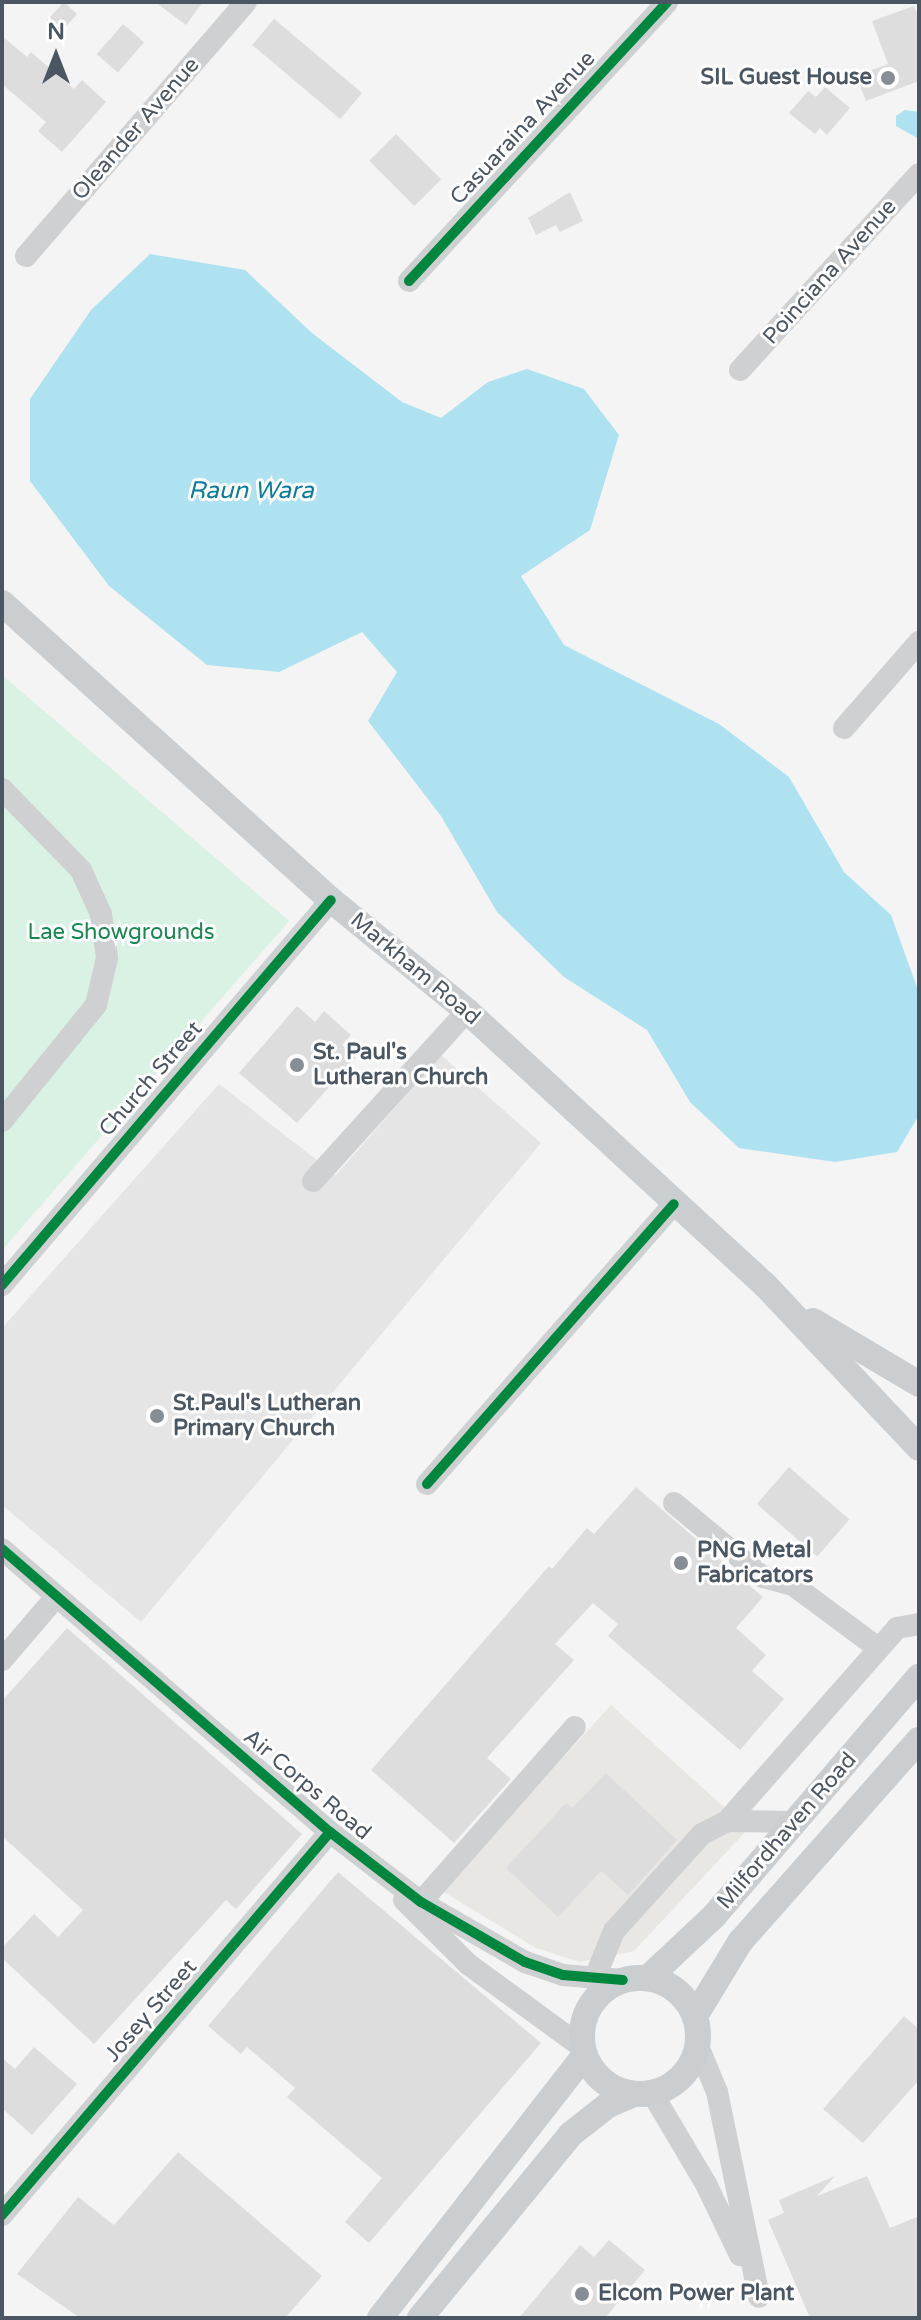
<!DOCTYPE html>
<html>
<head>
<meta charset="utf-8">
<style>
	body { margin:0 }
	#map { position:relative; width:921px; height:2320px; overflow:hidden; background:#f4f4f4; font-family:"Varela Round",sans-serif }
	div>[style] { position:absolute }
	[style*='--x'] { left:calc(var(--x)*1px); top:calc(var(--y)*1px); width:calc(var(--w)*1px); rotate:calc(var(--a)*1deg) }
	.commercial>* { inset:0; background:#e8e7e3 }
	.education>* { inset:0; background:#e6e5e6 }
	.green>* { inset:0; background:#d9f2e3 }
	.water>* { inset:0; background:#aee2f0 }
	.building>* { inset:0; background:#ddddde; transform-origin:0 0 }
	.minor>* { height:22px; margin:-11px; padding:0 11px; transform-origin:11px; border-radius:11px; background:#ced0d2 }
	.major>* { height:26px; margin:-13px; padding:0 13px; transform-origin:13px; border-radius:13px; background:#caced1 }
	.major>.ring { margin:-13px; padding:0; box-sizing:content-box; background:none; border:26px solid #caced1; border-radius:50% }
	.cycleway>* { height:10px; margin:-5px; padding:0 5px; transform-origin:5px; border-radius:5px; background:#00873e }
	.dots>* { width:22px; height:22px; translate:-50% -50%; box-sizing:border-box; border:4px solid #fff; border-radius:50% }
	span { translate:-50% -50%; white-space:nowrap; text-align:center; line-height:1.15; -webkit-text-stroke:6px #fff; paint-order:stroke }
	.poi-label { font-size:22px; color:#4a5661; font-weight:700 }
	.right { translate:-100% -50%; text-align:right }
	.left { translate:0 -50%; text-align:left }
	.street-label { font-size:22px; color:#4a5661 }
	.park-label { font-size:22px; color:#17864f }
	.water-label { font-size:24px; color:#0c7c9b; font-style:italic }
	.frame { position:absolute; inset:0; border:4px solid #4a5661; pointer-events:none }
	.north { position:absolute; left:16px; top:16px; width:80px; height:80px; -webkit-text-stroke:6px #fff; paint-order:stroke; rotate:0deg; font-size:22px; font-weight:700; line-height:32px; text-align:center; color:#4a5661 }
	.north::after { content:''; display:block; margin:auto; width:28px; height:36px; background:#4a5661; clip-path:polygon(50% 0,100% 100%,50% 72%,0 100%) }
</style>
</head>
<body>
<div id="map">
	<div class="commercial">
		<div style="clip-path:polygon(611px 1705px,748px 1829px,634px 1951px,579px 1962px,536px 1948px,442px 1891px)"></div>
	</div>
	<div class="education">
		<div style="clip-path:polygon(441px 1055px,541px 1143px,141px 1622px,2px 1505px,2px 1328px,219px 1084px,336px 1175px)"></div>
	</div>
	<div class="green">
		<div style="clip-path:polygon(2px 675px,289px 921px,2px 1250px)"></div>
	</div>
	<div class="water">
		<div style="clip-path:polygon(905px 110px,919px 112px,917px 138px,896px 126px,896px 116px)"></div>
		<div style="clip-path:polygon(150px 254px,245px 270px,312px 333px,402px 402px,441px 418px,488px 382px,527px 369px,584px 389px,619px 435px,590px 530px,521px 576px,564px 645px,719px 724px,789px 777px,844px 872px,891px 915px,919px 993px,919px 1115px,897px 1152px,835px 1162px,739px 1148px,690px 1102px,647px 1030px,564px 977px,497px 912px,441px 816px,368px 721px,397px 672px,362px 632px,279px 672px,207px 665px,109px 586px,30px 481px,30px 399px,91px 310px)"></div>
	</div>
	<div class="building">
		<div style="left:64px;top:2px;width:18px;height:25px;rotate:43deg"></div>
		<div style="clip-path:polygon(155px 2px,203px 2px,186px 25px)"></div>
		<div style="clip-path:polygon(914px 6px,919px 18px,919px 81px,866px 101px,856px 76px,888px 64px,872px 21px)"></div>
		<div style="left:274px;top:19px;width:115px;height:34px;rotate:40deg"></div>
		<div style="left:123px;top:24px;width:28px;height:40px;rotate:41deg"></div>
		<div style="clip-path:polygon(2px 36px,27px 57px,31px 52px,74px 89px,82px 80px,106px 102px,62px 152px,38px 131px,46px 122px,2px 84px)"></div>
		<div style="clip-path:polygon(825px 87px,850px 108px,827px 135px,820px 128px,815px 134px,789px 113px,808px 91px,816px 97px)"></div>
		<div style="left:396px;top:134px;width:64px;height:38px;rotate:45deg"></div>
		<div style="clip-path:polygon(570px 192px,583px 221px,560px 232px,556px 225px,536px 235px,528px 218px)"></div>
		<div style="clip-path:polygon(297px 1006px,315px 1022px,324px 1011px,351px 1035px,342px 1045px,356px 1057px,297px 1123px,239px 1073px)"></div>
		<div style="left:789px;top:1467px;width:80px;height:49px;rotate:41deg"></div>
		<div style="clip-path:polygon(636px 1487px,763px 1597px,736px 1628px,766px 1655px,752px 1671px,784px 1699px,740px 1750px,608px 1636px,618px 1624px,593px 1603px,555px 1644px,574px 1660px,487px 1758px,511px 1779px,454px 1843px,371px 1770px,549px 1566px,552px 1569px,587px 1528px,594px 1534px)"></div>
		<div style="clip-path:polygon(67px 1628px,302px 1834px,236px 1909px,226px 1900px,94px 2044px,2px 1958px,2px 1948px,34px 1914px,58px 1937px,83px 1910px,2px 1836px,2px 1701px)"></div>
		<div style="clip-path:polygon(606px 1773px,677px 1840px,628px 1895px,601px 1871px,558px 1917px,506px 1868px,566px 1803px,572px 1808px)"></div>
		<div style="clip-path:polygon(338px 1872px,541px 2043px,369px 2243px,345px 2222px,382px 2178px,287px 2097px,295px 2088px,247px 2047px,241px 2054px,208px 2026px)"></div>
		<div style="clip-path:polygon(904px 2016px,919px 2029px,919px 2080px,863px 2143px,823px 2109px)"></div>
		<div style="clip-path:polygon(34px 2047px,77px 2084px,32px 2135px,2px 2108px,2px 2058px,15px 2069px)"></div>
		<div style="clip-path:polygon(178px 2152px,322px 2276px,285px 2318px,80px 2318px,17px 2274px,78px 2197px,114px 2225px)"></div>
		<div style="clip-path:polygon(835px 2176px,817px 2196px,867px 2176px,890px 2228px,919px 2216px,919px 2318px,810px 2318px,768px 2220px,784px 2213px,779px 2200px)"></div>
		<div style="clip-path:polygon(609px 2240px,645px 2270px,605px 2318px,519px 2318px,580px 2245px,594px 2257px)"></div>
	</div>
	<div class="minor">
		<div style="--x:26;--y:256;--w:336;--a:-49.1"></div>
		<div style="--x:409;--y:281;--w:380;--a:-47.2"></div>
		<div style="--x:740;--y:370;--w:265;--a:-47.6"></div>
		<div style="--x:844;--y:728;--w:114;--a:-48.9"></div>
		<div style="--x:2;--y:789;--w:113;--a:45.7"></div>
		<div style="--x:81;--y:870;--w:48;--a:65.6"></div>
		<div style="--x:101;--y:914;--w:44;--a:82.2"></div>
		<div style="--x:107;--y:958;--w:48;--a:103.2"></div>
		<div style="--x:96;--y:1005;--w:149;--a:129"></div>
		<div style="--x:313;--y:1181;--w:229;--a:-47.8"></div>
		<div style="--x:2;--y:1285;--w:506;--a:-49.48"></div>
		<div style="--x:427;--y:1484;--w:373;--a:-48.6"></div>
		<div style="--x:674;--y:1503;--w:116;--a:39.7"></div>
		<div style="--x:763;--y:1577;--w:31;--a:15"></div>
		<div style="--x:793;--y:1585;--w:106;--a:36.5"></div>
		<div style="--x:2;--y:1549;--w:433;--a:40.8"></div>
		<div style="--x:330;--y:1832;--w:115;--a:37.6"></div>
		<div style="--x:421;--y:1902;--w:120;--a:30"></div>
		<div style="--x:525;--y:1962;--w:40;--a:18.9"></div>
		<div style="--x:563;--y:1975;--w:60;--a:4.8"></div>
		<div style="--x:2;--y:1660;--w:83;--a:-49.4"></div>
		<div style="--x:727;--y:1821;--w:257;--a:-48.6"></div>
		<div style="--x:897;--y:1628;--w:22;--a:-10"></div>
		<div style="--x:404;--y:1900;--w:91;--a:45"></div>
		<div style="--x:468;--y:1964;--w:141;--a:36.1"></div>
		<div style="--x:421;--y:1902;--w:233;--a:-48.7"></div>
		<div style="--x:594;--y:1980;--w:53;--a:-67.8"></div>
		<div style="--x:614;--y:1931;--w:131;--a:-47.8"></div>
		<div style="--x:702;--y:1834;--w:28;--a:-27"></div>
		<div style="--x:727;--y:1821;--w:67;--a:0.9"></div>
		<div style="--x:698;--y:2046;--w:50;--a:67.6"></div>
		<div style="--x:717;--y:2092;--w:209;--a:78.4"></div>
		<div style="--x:652;--y:2093;--w:106;--a:59.3"></div>
		<div style="--x:706;--y:2184;--w:79;--a:64.4"></div>
		<div style="--x:2;--y:2215;--w:504;--a:-49.42"></div>
	</div>
	<div class="major">
		<div style="--x:2;--y:603;--w:443;--a:42.1"></div>
		<div style="--x:331;--y:900;--w:176;--a:39.2"></div>
		<div style="--x:467;--y:1011;--w:405;--a:42.6"></div>
		<div style="--x:765;--y:1285;--w:224;--a:46.6"></div>
		<div style="--x:813;--y:1321;--w:123;--a:30.7"></div>
		<div class="ring" style="left:582px;top:1978px;width:90px;height:90px"></div>
		<div style="--x:648;--y:1978;--w:91;--a:-43.2"></div>
		<div style="--x:714;--y:1916;--w:315;--a:-49.4"></div>
		<div style="--x:695;--y:2016;--w:87;--a:-58.7"></div>
		<div style="--x:740;--y:1942;--w:270;--a:-48.5"></div>
		<div style="--x:380;--y:2318;--w:333;--a:-52.1"></div>
		<div style="--x:420;--y:2318;--w:238;--a:-50.6"></div>
		<div style="--x:571;--y:2134;--w:47;--a:-38.1"></div>
		<div style="--x:608;--y:2105;--w:28;--a:-23"></div>
	</div>
	<div class="cycleway">
		<div style="--x:409;--y:281;--w:380;--a:-47.2"></div>
		<div style="--x:2;--y:1285;--w:506;--a:-49.48"></div>
		<div style="--x:427;--y:1484;--w:373;--a:-48.6"></div>
		<div style="--x:2;--y:1549;--w:433;--a:40.8"></div>
		<div style="--x:330;--y:1832;--w:115;--a:37.6"></div>
		<div style="--x:421;--y:1902;--w:120;--a:30"></div>
		<div style="--x:525;--y:1962;--w:40;--a:18.9"></div>
		<div style="--x:563;--y:1975;--w:60;--a:4.8"></div>
		<div style="--x:2;--y:2215;--w:504;--a:-49.42"></div>
	</div>
	<div class="dots">
		<div style="left:888px;top:78px;background:#868d94"></div>
		<div style="left:297px;top:1065px;background:#868d94"></div>
		<div style="left:157px;top:1416px;background:#868d94"></div>
		<div style="left:681px;top:1563px;background:#868d94"></div>
		<div style="left:582px;top:2294px;background:#868d94"></div>
	</div>
	<div class="poi-label">
		<span class="right" style="left:872px;top:78px">SIL Guest House</span>
		<span class="left" style="left:313px;top:1065px">St. Paul's<br>Lutheran Church</span>
		<span class="left" style="left:173px;top:1416px">St.Paul's Lutheran<br>Primary Church</span>
		<span class="left" style="left:697px;top:1563px">PNG Metal<br>Fabricators</span>
		<span class="left" style="left:598px;top:2294px">Elcom Power Plant</span>
	</div>
	<div class="street-label">
		<span style="left:523px;top:128px;rotate:-47deg">Casuaraina Avenue</span>
		<span style="left:136px;top:129px;rotate:-49deg">Oleander Avenue</span>
		<span style="left:830px;top:272px;rotate:-48deg">Poinciana Avenue</span>
		<span style="left:415px;top:969px;rotate:40deg">Markham Road</span>
		<span style="left:151px;top:1079px;rotate:-49deg">Church Street</span>
		<span style="left:307px;top:1785px;rotate:40deg">Air Corps Road</span>
		<span style="left:787px;top:1831px;rotate:-49deg">Milfordhaven Road</span>
		<span style="left:151px;top:2011px;rotate:-49deg">Josey Street</span>
	</div>
	<div class="park-label">
		<span style="left:121px;top:933px">Lae Showgrounds</span>
	</div>
	<div class="water-label">
		<span style="left:251px;top:491px">Raun Wara</span>
	</div>
	<div class="frame"></div>
	<div class="north">N</div>
</div>
</body>
</html>
